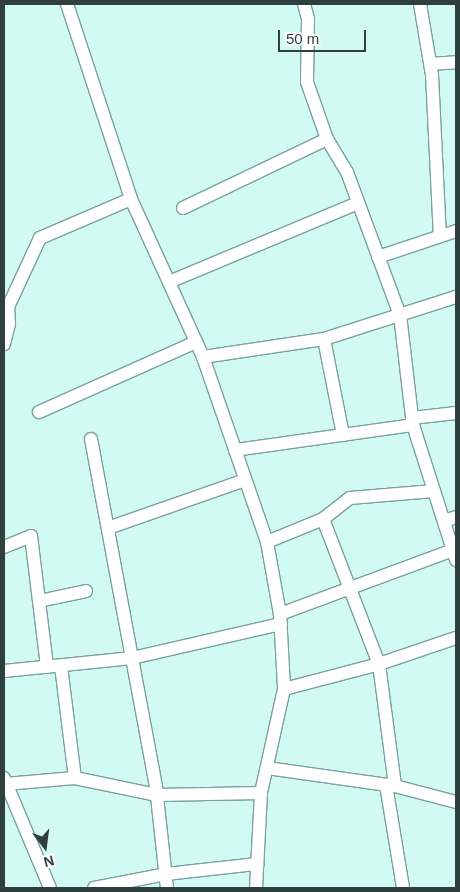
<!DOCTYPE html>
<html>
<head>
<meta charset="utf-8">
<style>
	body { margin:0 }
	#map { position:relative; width:460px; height:892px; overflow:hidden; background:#d1faf4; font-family:Helvetica,sans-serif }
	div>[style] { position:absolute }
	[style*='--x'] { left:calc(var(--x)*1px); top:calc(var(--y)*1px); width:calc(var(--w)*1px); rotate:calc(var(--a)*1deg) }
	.roads { filter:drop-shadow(1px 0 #7aa19b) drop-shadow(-1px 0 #7aa19b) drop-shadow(0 1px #7aa19b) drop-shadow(0 -1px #7aa19b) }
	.minor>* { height:12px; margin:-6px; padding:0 6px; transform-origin:6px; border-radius:6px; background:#fff }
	span { translate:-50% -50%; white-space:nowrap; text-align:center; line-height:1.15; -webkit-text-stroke:4.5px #fff; paint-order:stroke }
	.frame { position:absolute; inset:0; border:5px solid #2f3f3d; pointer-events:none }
	.north { position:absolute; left:20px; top:822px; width:50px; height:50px; -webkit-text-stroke:4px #fff; paint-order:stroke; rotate:165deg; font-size:14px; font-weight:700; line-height:20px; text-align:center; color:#2f3f3d }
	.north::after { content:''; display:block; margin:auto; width:18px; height:22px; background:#2f3f3d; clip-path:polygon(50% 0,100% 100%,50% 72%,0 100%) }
	.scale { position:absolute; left:278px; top:30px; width:88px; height:22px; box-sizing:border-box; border:2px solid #2f3f3d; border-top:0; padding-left:6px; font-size:15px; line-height:18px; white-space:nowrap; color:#2f3f3d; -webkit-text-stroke:4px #fff; paint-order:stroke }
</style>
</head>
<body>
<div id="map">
	<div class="roads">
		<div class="minor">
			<div style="--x:67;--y:4;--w:205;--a:71.8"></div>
			<div style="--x:131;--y:199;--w:174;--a:65.5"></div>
			<div style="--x:203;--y:357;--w:196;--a:70.9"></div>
			<div style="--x:267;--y:542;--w:73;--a:79.8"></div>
			<div style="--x:280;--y:614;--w:75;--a:86.9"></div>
			<div style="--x:284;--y:689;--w:107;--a:102.5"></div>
			<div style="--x:261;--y:793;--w:95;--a:93"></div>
			<div style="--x:304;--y:4;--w:16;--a:75"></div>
			<div style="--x:308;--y:19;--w:63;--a:90.9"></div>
			<div style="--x:307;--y:82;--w:60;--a:70.7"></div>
			<div style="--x:327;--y:139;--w:39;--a:59"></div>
			<div style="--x:347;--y:172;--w:153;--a:69.7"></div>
			<div style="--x:400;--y:315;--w:111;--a:83.3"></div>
			<div style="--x:413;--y:425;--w:142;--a:72.3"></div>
			<div style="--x:420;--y:4;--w:72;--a:80.4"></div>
			<div style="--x:432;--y:75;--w:161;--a:87.2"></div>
			<div style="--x:430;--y:64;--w:26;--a:-4"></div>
			<div style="--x:183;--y:208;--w:160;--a:-25.6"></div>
			<div style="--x:378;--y:257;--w:82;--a:-18.4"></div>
			<div style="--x:169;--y:282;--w:205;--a:-22.7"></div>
			<div style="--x:324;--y:339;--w:98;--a:78.8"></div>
			<div style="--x:4;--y:344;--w:21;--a:-76"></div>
			<div style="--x:9;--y:324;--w:17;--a:-93"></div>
			<div style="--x:8;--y:307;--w:76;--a:-65.1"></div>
			<div style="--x:40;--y:238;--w:99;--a:-23.2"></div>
			<div style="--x:203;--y:357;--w:122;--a:-8.5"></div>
			<div style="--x:324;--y:339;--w:139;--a:-17.7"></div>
			<div style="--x:39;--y:412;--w:172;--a:-24"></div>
			<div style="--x:412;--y:418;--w:44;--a:-6.5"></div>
			<div style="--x:91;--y:439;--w:354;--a:79.4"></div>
			<div style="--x:156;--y:787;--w:102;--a:83.8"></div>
			<div style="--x:235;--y:450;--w:180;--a:-8"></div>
			<div style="--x:323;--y:519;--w:155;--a:68.9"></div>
			<div style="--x:379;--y:664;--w:123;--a:82.5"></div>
			<div style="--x:444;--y:521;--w:13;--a:-18"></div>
			<div style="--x:108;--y:528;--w:145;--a:-19.3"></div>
			<div style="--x:267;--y:542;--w:61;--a:-22.3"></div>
			<div style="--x:323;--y:519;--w:34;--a:-38"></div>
			<div style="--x:350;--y:498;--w:84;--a:-4.8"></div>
			<div style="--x:4;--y:547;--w:29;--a:-22"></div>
			<div style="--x:31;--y:536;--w:132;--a:83"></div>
			<div style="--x:39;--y:601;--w:48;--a:-12"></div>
			<div style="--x:280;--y:614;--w:184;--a:-20.3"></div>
			<div style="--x:61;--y:666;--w:113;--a:82.9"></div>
			<div style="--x:4;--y:671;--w:129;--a:-5.8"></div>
			<div style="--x:132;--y:658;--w:153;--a:-12.9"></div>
			<div style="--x:284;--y:689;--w:98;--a:-14.7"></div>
			<div style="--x:379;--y:664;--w:81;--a:-18.7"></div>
			<div style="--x:267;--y:768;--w:129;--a:8"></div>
			<div style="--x:395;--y:786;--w:63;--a:14.7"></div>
			<div style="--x:4;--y:778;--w:119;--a:67.3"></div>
			<div style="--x:5;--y:784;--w:70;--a:-4.9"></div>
			<div style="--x:75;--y:778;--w:84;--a:11.7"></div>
			<div style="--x:157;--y:795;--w:104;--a:-1.1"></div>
			<div style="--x:386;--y:785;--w:104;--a:80.6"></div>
			<div style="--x:94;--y:888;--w:73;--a:-11"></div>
			<div style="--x:166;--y:874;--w:92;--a:-6.3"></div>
		</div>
	</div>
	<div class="frame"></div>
	<div class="north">N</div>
	<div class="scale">50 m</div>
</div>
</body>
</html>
